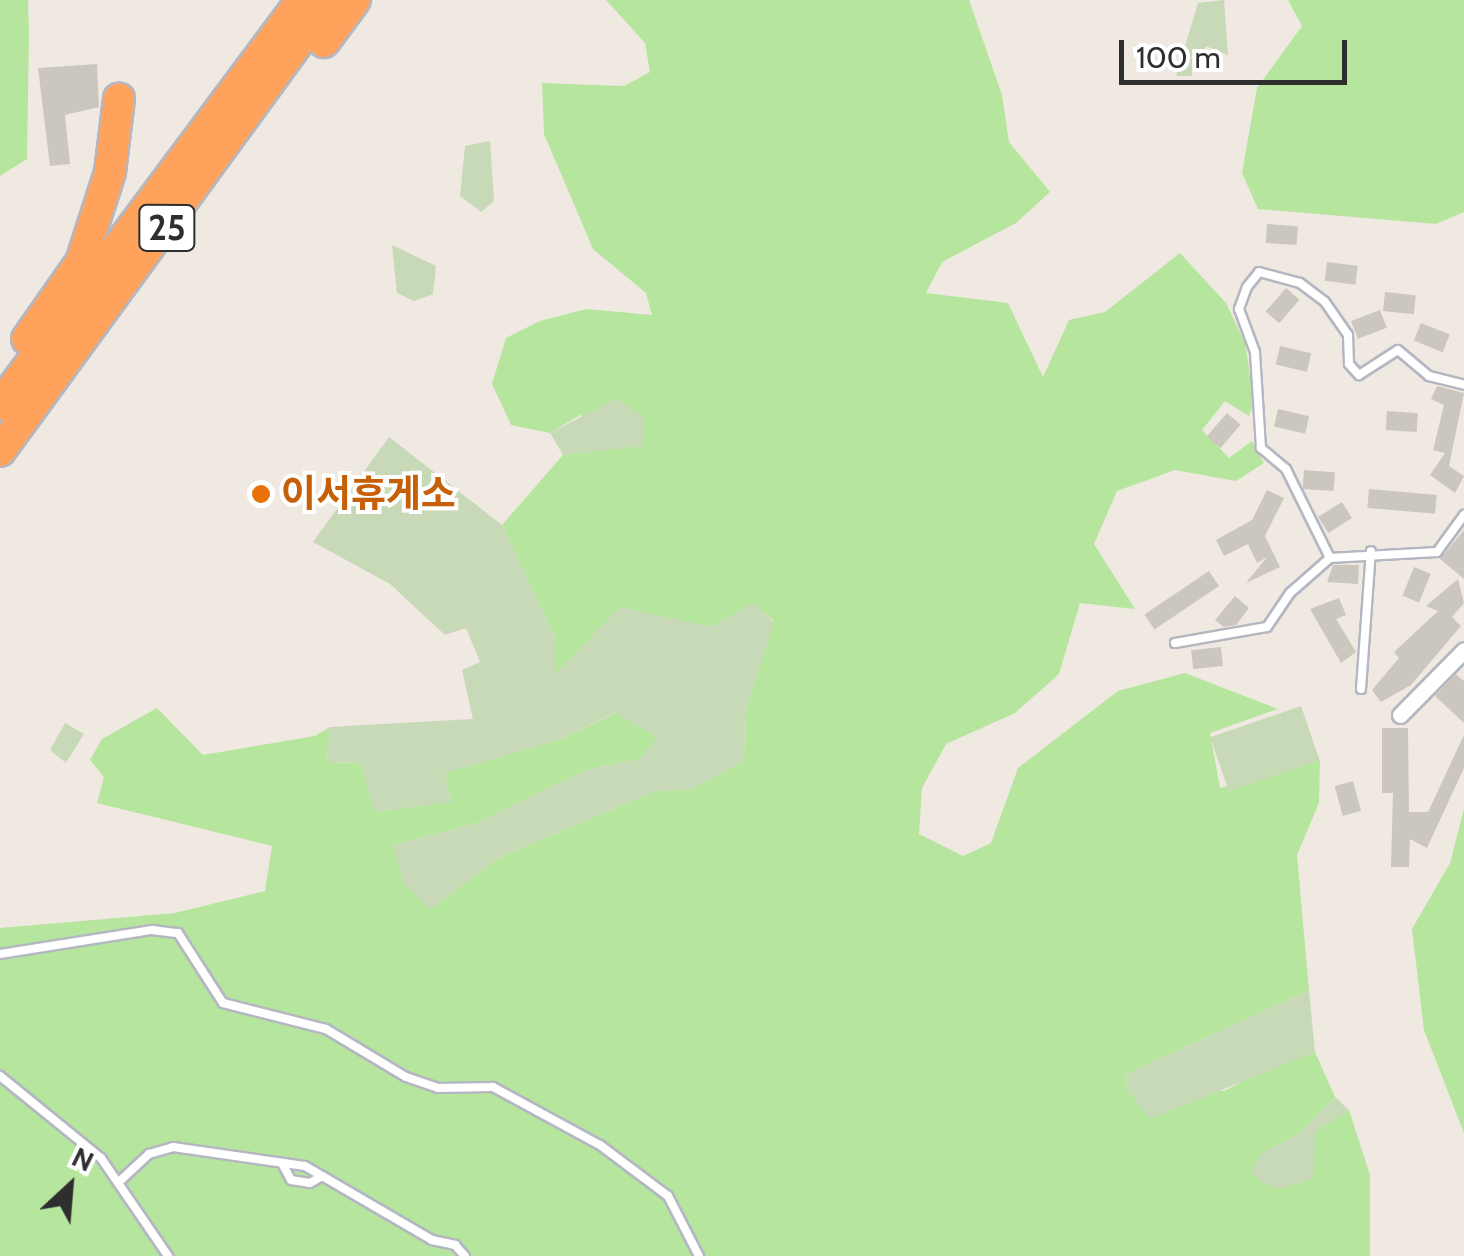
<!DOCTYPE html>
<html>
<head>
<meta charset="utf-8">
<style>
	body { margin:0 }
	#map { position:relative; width:1464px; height:1256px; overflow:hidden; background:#efe9e1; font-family:Cabin,"Noto Sans KR",sans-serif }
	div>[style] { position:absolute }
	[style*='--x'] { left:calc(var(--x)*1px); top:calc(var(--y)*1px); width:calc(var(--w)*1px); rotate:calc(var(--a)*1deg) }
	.green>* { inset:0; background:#b6e59e }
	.cemetery>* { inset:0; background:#c8d9b8; transform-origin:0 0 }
	.building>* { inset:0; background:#cbc7bf; transform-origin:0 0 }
	.roads { filter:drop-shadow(2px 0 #b4b7c1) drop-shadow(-2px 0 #b4b7c1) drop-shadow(0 2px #b4b7c1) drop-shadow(0 -2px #b4b7c1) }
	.service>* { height:8px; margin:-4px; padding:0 4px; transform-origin:4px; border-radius:4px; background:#fff }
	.minor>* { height:15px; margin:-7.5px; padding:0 7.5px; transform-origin:7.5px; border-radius:7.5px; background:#fff }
	.motorway>* { height:30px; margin:-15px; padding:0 15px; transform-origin:15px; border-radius:15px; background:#ffa35c }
	.dots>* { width:28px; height:28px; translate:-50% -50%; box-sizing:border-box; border:5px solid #fff; border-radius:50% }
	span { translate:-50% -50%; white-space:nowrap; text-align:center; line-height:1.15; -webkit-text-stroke:8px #fff; paint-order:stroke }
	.shield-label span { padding:2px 8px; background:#fff; border:2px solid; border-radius:8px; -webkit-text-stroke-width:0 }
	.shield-label { font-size:35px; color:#2e2e2e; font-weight:700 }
	.food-label { font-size:38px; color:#c56008; font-weight:700 }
	.left { translate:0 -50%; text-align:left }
	.north { position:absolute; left:20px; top:1136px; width:100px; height:100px; -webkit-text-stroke:8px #fff; paint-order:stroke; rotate:26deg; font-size:28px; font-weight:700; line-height:40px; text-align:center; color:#2e2e2e }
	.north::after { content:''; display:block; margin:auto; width:35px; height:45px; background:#2e2e2e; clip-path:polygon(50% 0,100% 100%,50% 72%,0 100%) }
	.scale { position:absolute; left:1119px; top:40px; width:228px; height:45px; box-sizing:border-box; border:5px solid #2e2e2e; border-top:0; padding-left:12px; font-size:30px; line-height:35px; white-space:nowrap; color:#2e2e2e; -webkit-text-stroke:8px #fff; paint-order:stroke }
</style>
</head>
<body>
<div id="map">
	<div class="green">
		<div style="clip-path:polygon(0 0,28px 0,29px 31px,27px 159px,0 176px)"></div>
		<div style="clip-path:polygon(606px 0,969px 0,1002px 95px,1009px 142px,1050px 192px,1016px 223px,942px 262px,926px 293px,1008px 303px,1043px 377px,1069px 320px,1105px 312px,1180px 253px,1226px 303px,1245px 343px,1254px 401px,1249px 416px,1225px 401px,1202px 430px,1229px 458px,1252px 441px,1264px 463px,1236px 481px,1175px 470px,1117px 491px,1094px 544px,1135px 609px,1080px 603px,1059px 674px,1015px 713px,946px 744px,922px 788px,919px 834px,963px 856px,991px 843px,1018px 768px,1118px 691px,1185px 673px,1278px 709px,1210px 733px,1220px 788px,1320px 760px,1319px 803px,1297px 855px,1309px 990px,1125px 1075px,1128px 1091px,1224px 1091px,1284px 1060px,1315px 1052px,1335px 1097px,1299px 1134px,1262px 1153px,1349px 1110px,1370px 1175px,1370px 1256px,0 1256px,0 928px,175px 913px,265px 891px,272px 846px,97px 803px,104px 777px,90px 760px,102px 739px,157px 708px,203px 755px,315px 736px,330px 727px,327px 762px,361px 763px,376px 812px,451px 801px,444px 773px,564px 738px,616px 713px,658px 737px,640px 759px,589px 769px,477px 823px,393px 845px,430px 909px,498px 858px,655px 791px,691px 789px,744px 761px,745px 711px,774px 621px,753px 604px,711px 627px,620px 608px,555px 676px,555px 638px,502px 525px,563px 455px,644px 445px,580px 415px,550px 433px,511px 425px,492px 384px,506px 338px,540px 321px,586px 309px,652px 315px,646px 293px,593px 249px,544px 134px,542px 83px,624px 86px,650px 72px,645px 43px)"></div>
		<div style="clip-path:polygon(1288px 0,1464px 0,1464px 212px,1436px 224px,1258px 209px,1242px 173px,1257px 88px,1302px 26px)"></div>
		<div style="clip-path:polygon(1464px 809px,1464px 1133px,1424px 1030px,1412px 929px,1450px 863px)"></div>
	</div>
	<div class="cemetery">
		<div style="clip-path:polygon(1224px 0,1228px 55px,1206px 46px,1191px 76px,1176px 76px,1198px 3px)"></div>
		<div style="clip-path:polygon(490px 141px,494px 201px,481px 212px,460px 196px,465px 146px)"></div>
		<div style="clip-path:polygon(392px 245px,436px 266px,433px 294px,414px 301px,397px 293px)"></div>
		<div style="clip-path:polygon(617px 398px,643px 417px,644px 446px,563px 455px,550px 433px)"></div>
		<div style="clip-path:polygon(389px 437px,502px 525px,555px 638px,555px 674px,620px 607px,711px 627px,753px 603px,774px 622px,745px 711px,744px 761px,690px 790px,655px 791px,498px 858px,430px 909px,403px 883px,393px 845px,477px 823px,589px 769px,640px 759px,657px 737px,615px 713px,564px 738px,445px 773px,451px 802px,375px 812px,361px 763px,327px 762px,330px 727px,473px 719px,462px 670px,480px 662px,466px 628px,445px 635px,390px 584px,313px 542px)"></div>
		<div style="left:1301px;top:706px;width:57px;height:96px;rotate:71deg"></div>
		<div style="clip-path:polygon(65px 723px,84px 734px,66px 763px,50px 750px)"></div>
		<div style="clip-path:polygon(1309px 990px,1315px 1052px,1150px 1119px,1128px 1091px,1125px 1075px)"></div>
		<div style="clip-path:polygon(1335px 1097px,1349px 1110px,1315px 1132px,1314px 1178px,1279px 1189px,1262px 1183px,1251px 1171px,1262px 1153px,1299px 1134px)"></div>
	</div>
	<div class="building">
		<div style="clip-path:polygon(97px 64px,99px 107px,65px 115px,70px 164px,50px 166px,38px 68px)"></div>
		<div style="left:1267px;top:224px;width:31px;height:19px;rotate:4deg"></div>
		<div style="left:1327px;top:262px;width:31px;height:19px;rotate:7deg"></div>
		<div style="left:1286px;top:288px;width:18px;height:31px;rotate:41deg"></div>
		<div style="left:1385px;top:292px;width:31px;height:19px;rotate:6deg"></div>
		<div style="left:1380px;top:310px;width:19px;height:31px;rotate:69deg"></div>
		<div style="left:1421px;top:323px;width:31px;height:19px;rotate:22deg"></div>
		<div style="left:1280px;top:346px;width:32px;height:19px;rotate:13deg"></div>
		<div style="clip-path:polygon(1437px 386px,1464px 393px,1449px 466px,1464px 476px,1455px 493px,1430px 475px,1445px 453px,1433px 450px,1444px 405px,1431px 399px)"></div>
		<div style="left:1278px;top:409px;width:32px;height:18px;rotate:13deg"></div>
		<div style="left:1387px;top:411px;width:31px;height:19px;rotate:4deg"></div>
		<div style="left:1227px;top:413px;width:18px;height:31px;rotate:41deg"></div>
		<div style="left:1304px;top:470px;width:31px;height:19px;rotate:4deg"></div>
		<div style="left:1369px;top:489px;width:68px;height:19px;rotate:5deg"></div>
		<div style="clip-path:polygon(1267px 490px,1284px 498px,1265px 536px,1280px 567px,1246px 583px,1267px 557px,1257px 563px,1248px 544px,1224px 556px,1216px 540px,1252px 520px)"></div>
		<div style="left:1342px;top:502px;width:19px;height:28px;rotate:58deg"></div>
		<div style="clip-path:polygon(1464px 530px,1464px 579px,1440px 559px)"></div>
		<div style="clip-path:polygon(1333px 565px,1359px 565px,1358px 584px,1327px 582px)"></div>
		<div style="left:1414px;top:567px;width:18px;height:31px;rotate:22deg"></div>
		<div style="left:1209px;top:571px;width:18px;height:78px;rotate:56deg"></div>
		<div style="clip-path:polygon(1458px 579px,1464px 603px,1452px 617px,1461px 626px,1411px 685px,1381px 702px,1372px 690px,1399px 658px,1394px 652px,1438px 611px,1426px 606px)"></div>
		<div style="clip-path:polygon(1235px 596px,1249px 608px,1236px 625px,1224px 627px,1215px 620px)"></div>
		<div style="clip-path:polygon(1339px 598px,1346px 615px,1336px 619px,1356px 652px,1341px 663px,1310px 609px)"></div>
		<div style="left:1221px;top:647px;width:19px;height:30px;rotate:84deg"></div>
		<div style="clip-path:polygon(1456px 674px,1464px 681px,1464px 723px,1435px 696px)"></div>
		<div style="clip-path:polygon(1382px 728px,1408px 728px,1409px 812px,1428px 812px,1464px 735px,1464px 768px,1427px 848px,1410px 839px,1409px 867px,1391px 867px,1393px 793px,1382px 793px)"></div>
		<div style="left:1353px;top:781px;width:31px;height:19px;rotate:75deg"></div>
	</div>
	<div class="roads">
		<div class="service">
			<div style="--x:1330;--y:558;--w:99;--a:-116.3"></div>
			<div style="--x:1286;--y:469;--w:33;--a:-140"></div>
			<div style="--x:1261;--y:448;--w:96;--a:-93.6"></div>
			<div style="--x:1255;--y:352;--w:46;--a:-110.4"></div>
			<div style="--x:1239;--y:309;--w:23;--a:-70"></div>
			<div style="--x:1247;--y:287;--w:19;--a:-51"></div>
			<div style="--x:1259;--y:272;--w:42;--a:15"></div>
			<div style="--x:1300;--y:283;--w:31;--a:37"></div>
			<div style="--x:1325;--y:302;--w:40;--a:55.1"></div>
			<div style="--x:1348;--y:335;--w:29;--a:88"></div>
			<div style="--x:1349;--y:364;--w:15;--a:48"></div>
			<div style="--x:1359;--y:375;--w:46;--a:-32.7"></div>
			<div style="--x:1398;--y:350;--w:40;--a:40"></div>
			<div style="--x:1429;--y:376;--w:36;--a:14"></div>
			<div style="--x:1175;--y:643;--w:93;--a:-9.9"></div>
			<div style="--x:1267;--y:627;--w:41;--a:-55.9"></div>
			<div style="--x:1290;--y:593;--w:53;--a:-41.2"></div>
			<div style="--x:1330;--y:558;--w:107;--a:-3.2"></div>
			<div style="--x:1437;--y:552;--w:46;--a:-53.9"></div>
			<div style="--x:1361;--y:689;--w:138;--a:-85.9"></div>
			<div style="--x:0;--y:954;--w:154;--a:-9"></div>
			<div style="--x:152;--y:930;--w:26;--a:7"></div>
			<div style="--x:178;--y:933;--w:83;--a:57.3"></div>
			<div style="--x:223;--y:1003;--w:106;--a:14.2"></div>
			<div style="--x:326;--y:1029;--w:93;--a:31"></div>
			<div style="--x:406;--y:1077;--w:34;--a:19"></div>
			<div style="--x:438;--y:1088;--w:55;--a:-1"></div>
			<div style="--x:493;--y:1087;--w:122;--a:28.5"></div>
			<div style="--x:600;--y:1145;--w:85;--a:36.9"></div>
			<div style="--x:668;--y:1196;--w:68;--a:62.7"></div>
			<div style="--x:0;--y:1076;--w:130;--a:39.1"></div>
			<div style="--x:101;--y:1158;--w:119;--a:55.6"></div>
			<div style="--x:282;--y:1163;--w:19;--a:62"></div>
			<div style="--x:291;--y:1180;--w:19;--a:9"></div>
			<div style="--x:310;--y:1183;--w:14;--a:-30"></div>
			<div style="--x:121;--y:1180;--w:38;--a:-43"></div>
			<div style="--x:149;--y:1154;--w:25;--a:-16"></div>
			<div style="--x:173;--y:1147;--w:133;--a:8.2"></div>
			<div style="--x:305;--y:1166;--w:147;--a:30.2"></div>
			<div style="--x:432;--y:1240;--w:24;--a:12"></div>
			<div style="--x:455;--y:1245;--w:15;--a:48"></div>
		</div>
		<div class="minor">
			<div style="--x:1400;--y:715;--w:91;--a:-45.4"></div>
		</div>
		<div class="motorway">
			<div style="--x:324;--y:42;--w:52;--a:-53.6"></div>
			<div style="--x:27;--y:339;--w:94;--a:-55"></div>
			<div style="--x:81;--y:262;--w:95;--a:-72.1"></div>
			<div style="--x:110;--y:172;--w:74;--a:-83"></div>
			<div style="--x:0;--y:405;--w:505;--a:-53.29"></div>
			<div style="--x:0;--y:451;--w:558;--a:-53.89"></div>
		</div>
	</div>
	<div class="dots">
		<div style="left:261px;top:494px;background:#e8710a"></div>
	</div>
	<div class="shield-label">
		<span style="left:167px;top:228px">25</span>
	</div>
	<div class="food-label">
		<span class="left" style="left:281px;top:494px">이서휴게소</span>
	</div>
	<div class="north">N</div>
	<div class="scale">100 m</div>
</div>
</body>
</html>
